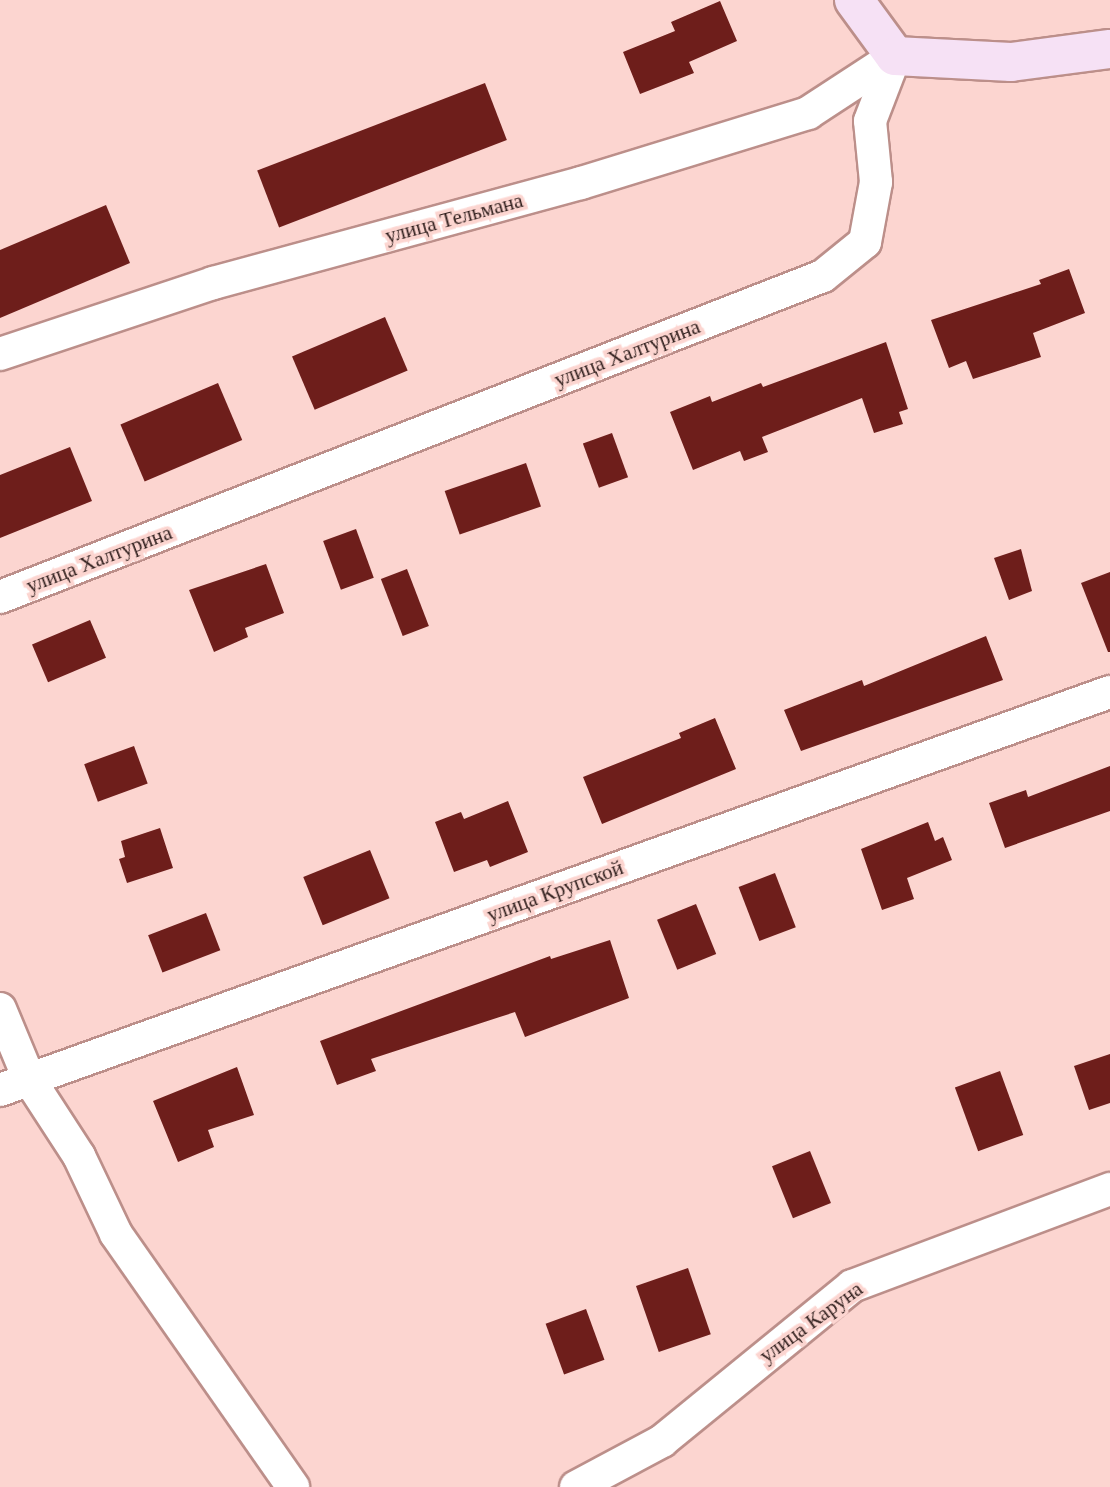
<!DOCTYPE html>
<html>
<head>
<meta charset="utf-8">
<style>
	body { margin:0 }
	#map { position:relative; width:1110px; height:1487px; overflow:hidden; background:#fcd5d0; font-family:"Times New Roman",serif }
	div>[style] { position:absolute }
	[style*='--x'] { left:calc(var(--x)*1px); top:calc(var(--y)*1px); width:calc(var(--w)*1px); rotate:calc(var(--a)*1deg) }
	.building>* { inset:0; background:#6e1e1b; transform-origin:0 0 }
	.roads { filter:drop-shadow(2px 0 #bc8f8a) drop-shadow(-2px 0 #bc8f8a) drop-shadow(0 2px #bc8f8a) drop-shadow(0 -2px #bc8f8a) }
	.street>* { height:32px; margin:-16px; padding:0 16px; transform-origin:16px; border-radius:16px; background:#fff }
	.secondary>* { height:38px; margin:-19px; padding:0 19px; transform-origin:19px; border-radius:19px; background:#f6e1f5 }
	span { translate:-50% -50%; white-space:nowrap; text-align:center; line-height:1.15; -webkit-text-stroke:7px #fcd5d0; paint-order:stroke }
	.street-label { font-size:21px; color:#2f1e1c }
</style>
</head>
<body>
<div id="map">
	<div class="building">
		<div style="clip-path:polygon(720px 1px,737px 41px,689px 62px,694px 73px,640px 94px,623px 52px,675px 31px,671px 22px)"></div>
		<div style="left:485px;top:83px;width:61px;height:244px;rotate:69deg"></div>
		<div style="clip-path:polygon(106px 205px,130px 263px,0 318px,0 250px)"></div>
		<div style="clip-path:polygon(1069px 269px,1085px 313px,1033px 333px,1041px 357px,973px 379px,966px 361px,949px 368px,931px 320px,1041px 284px,1039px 280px)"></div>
		<div style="left:385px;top:317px;width:58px;height:101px;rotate:67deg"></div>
		<div style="clip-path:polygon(886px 342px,908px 409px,899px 412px,903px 424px,874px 433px,862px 398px,762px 437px,768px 452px,744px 461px,740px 451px,693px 470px,670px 412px,710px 396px,712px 402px,761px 383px,763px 387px)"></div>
		<div style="left:218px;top:383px;width:62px;height:106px;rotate:67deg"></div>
		<div style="left:612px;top:433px;width:47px;height:31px;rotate:70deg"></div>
		<div style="clip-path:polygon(70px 447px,92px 501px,0 538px,0 475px)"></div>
		<div style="left:526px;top:463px;width:46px;height:86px;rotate:71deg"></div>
		<div style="left:356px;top:529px;width:52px;height:35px;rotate:70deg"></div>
		<div style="clip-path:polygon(1021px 549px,1032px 591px,1009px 600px,994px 558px)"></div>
		<div style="clip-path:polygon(266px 564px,284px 613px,245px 628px,248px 637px,214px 652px,189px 590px)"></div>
		<div style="left:407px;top:569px;width:61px;height:28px;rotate:69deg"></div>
		<div style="clip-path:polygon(1110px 572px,1110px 652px,1108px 652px,1081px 583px)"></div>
		<div style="left:90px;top:620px;width:41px;height:63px;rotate:67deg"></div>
		<div style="clip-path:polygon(986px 636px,1003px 680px,801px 751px,784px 710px,862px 680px,864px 686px)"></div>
		<div style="clip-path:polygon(715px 718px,736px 769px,602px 824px,583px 777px,681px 738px,679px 733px)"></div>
		<div style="left:134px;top:746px;width:40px;height:53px;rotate:70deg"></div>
		<div style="clip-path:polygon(1110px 766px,1110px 811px,1005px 848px,989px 803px,1026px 790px,1028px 797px)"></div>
		<div style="clip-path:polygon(508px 801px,528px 852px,490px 867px,487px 860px,454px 872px,435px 822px,461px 812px,464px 819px)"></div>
		<div style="clip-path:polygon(928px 822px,935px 841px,943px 837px,952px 860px,907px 878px,914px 899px,882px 910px,861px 849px)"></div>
		<div style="clip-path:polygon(160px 828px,173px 868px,127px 883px,119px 859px,125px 857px,121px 841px)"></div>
		<div style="left:370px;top:850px;width:52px;height:72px;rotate:68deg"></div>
		<div style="left:775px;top:873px;width:58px;height:39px;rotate:69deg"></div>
		<div style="left:696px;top:904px;width:54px;height:42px;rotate:68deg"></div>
		<div style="left:206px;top:913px;width:40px;height:62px;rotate:69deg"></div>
		<div style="clip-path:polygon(610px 940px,629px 998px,525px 1037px,515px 1012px,371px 1059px,376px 1071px,337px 1085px,320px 1041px,550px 956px,551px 959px)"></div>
		<div style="clip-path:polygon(1110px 1054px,1110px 1103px,1089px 1110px,1074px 1066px)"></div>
		<div style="clip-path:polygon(237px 1067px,254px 1115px,208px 1130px,214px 1147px,178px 1162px,153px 1101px)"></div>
		<div style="left:1000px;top:1071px;width:68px;height:48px;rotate:70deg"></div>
		<div style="left:810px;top:1151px;width:56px;height:41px;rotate:68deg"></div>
		<div style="left:688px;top:1268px;width:70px;height:55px;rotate:71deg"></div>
		<div style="left:586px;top:1309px;width:54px;height:43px;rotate:70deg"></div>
	</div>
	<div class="roads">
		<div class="street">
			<div style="--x:0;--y:354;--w:225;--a:-18.4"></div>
			<div style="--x:213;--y:283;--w:381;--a:-15.2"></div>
			<div style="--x:581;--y:183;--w:238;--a:-17.1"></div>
			<div style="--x:808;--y:113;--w:104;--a:-33.2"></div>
			<div style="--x:0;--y:597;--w:883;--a:-21.31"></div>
			<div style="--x:823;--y:276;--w:54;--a:-39"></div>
			<div style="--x:865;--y:242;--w:61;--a:-79.6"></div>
			<div style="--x:876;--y:182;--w:61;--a:-95.6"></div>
			<div style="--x:870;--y:121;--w:70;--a:-69"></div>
			<div style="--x:0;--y:1009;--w:76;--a:67.5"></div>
			<div style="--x:29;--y:1079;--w:92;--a:57"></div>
			<div style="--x:79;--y:1156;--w:86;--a:64.6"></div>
			<div style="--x:116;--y:1234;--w:309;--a:55"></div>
			<div style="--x:0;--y:1090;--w:1179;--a:-19.73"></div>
			<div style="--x:576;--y:1487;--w:98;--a:-28.1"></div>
			<div style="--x:662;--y:1441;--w:245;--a:-39.2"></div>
			<div style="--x:852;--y:1286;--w:276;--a:-20.6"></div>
		</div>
		<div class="secondary">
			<div style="--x:854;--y:0;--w:69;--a:53.8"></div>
			<div style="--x:895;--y:56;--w:116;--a:3"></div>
			<div style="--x:1011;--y:62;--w:100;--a:-7.5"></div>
		</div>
	</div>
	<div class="street-label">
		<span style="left:454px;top:218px;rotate:-15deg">улица Тельмана</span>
		<span style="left:627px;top:353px;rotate:-21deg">улица Халтурина</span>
		<span style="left:99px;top:559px;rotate:-21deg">улица Халтурина</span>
		<span style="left:555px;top:891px;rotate:-20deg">улица Крупской</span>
		<span style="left:811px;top:1322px;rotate:-36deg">улица Каруна</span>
	</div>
</div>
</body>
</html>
